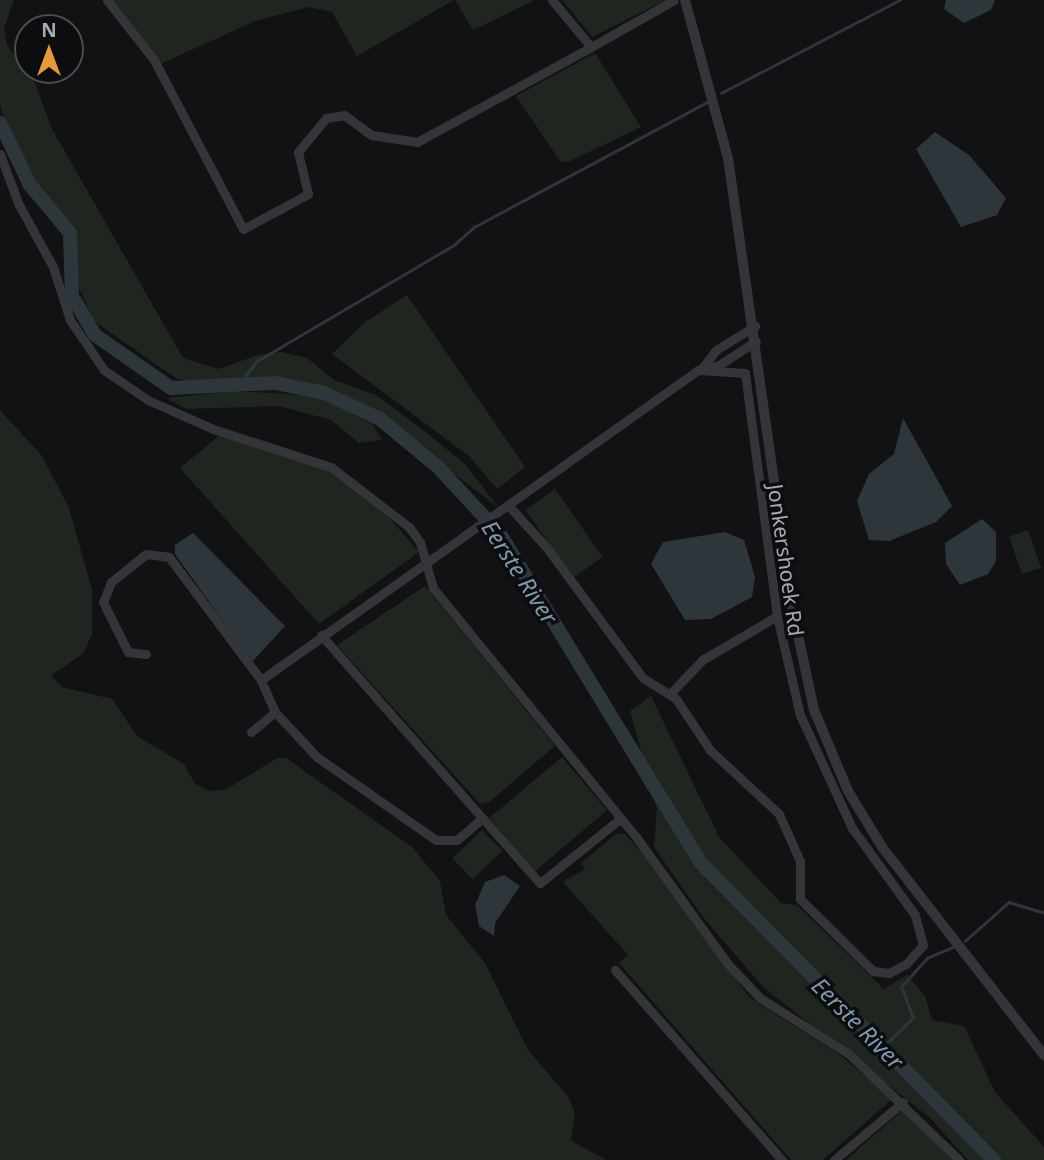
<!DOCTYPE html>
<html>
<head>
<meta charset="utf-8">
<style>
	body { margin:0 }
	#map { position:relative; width:1044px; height:1160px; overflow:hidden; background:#121214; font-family:"Noto Sans",sans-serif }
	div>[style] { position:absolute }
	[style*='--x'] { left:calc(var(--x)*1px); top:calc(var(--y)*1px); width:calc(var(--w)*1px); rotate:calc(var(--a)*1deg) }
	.green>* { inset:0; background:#1f261f; transform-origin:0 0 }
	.water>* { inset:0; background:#2d363b }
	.stream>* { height:2.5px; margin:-1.25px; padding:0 1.25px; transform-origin:1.25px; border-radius:1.25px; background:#2d363b }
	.river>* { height:14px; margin:-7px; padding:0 7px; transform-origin:7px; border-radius:7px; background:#2d363b }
	.minor>* { height:9px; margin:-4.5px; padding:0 4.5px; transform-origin:4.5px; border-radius:4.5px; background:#343538 }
	.tertiary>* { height:10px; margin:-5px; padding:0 5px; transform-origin:5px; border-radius:5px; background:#343538 }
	span { translate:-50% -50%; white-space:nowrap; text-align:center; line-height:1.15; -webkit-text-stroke:7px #0d0d0f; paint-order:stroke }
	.street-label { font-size:21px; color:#a5abb3 }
	.water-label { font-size:23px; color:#7d9bac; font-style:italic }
	.north { position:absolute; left:14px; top:14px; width:70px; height:70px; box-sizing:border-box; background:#0d0d0f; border:2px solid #4a4c51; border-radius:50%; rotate:0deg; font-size:19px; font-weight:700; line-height:28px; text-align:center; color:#a5abb3 }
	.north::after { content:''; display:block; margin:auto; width:24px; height:32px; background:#e49a39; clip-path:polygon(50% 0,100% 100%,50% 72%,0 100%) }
</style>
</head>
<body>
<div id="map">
	<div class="green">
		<div style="clip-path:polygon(0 0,14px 0,4px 28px,7px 45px,35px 83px,52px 129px,183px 358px,218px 369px,258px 355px,281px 352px,307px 358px,334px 380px,376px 395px,426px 432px,466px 465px,498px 507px,364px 405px,272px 376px,203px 382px,177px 379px,94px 321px,78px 286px,76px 231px,29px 174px,5px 126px,0 103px)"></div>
		<div style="clip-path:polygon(110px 0,454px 0,357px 56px,332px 12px,309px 7px,255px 21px,158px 65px)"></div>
		<div style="clip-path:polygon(455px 0,535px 0,473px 30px)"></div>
		<div style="clip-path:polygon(562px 0,666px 0,592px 37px)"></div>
		<div style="clip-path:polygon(595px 53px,641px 127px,568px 162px,560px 161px,516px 96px)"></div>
		<div style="clip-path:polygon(407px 295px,525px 467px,497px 489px,469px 456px,332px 354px,365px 322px)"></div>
		<div style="clip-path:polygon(236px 391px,317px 396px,372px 424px,382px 440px,359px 443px,331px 420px,279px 406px,186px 409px,167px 398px)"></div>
		<div style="clip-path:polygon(0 410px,42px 456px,69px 508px,92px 590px,92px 634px,83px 654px,51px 675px,62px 687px,112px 699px,137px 736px,184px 764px,195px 784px,210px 791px,227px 789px,277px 758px,286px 758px,412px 847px,440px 881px,446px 915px,485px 963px,528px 1050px,569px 1098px,575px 1113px,571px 1141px,607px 1160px,0 1160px)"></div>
		<div style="clip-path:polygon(220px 435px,329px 471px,370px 496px,419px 552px,319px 624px,180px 468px)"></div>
		<div style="left:555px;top:489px;width:83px;height:36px;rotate:55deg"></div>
		<div style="left:1028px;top:530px;width:40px;height:20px;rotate:71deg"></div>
		<div style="clip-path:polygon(425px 586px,555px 746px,489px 802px,480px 804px,337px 645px)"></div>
		<div style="clip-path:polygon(651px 696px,719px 837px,781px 903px,797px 905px,884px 989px,907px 975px,925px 996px,932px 1020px,964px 1026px,995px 1092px,1044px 1147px,1044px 1160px,968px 1160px,929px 1117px,763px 987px,702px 916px,654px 847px,657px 809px,630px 711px)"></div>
		<div style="left:562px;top:757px;width:70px;height:95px;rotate:50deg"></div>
		<div style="left:482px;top:830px;width:29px;height:41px;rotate:46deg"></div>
		<div style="clip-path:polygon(616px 834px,625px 834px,652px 865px,750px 998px,839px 1054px,892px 1099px,823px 1160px,791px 1160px,619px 963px,628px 955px,563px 882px,585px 869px,581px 863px)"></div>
		<div style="clip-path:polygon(904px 1109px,952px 1160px,846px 1160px)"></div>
	</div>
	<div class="water">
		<div style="clip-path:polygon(946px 0,995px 0,991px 10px,964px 23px,944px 9px)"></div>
		<div style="clip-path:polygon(935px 132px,969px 155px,1006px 198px,997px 215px,961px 227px,916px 149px)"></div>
		<div style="clip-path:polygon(903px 418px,952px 506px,936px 522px,889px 541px,869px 540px,857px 501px,869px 474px,894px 454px)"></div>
		<div style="clip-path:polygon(982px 519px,996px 532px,996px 561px,988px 574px,960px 585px,946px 564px,945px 543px)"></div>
		<div style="clip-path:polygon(725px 532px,744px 540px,755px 577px,752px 597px,711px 619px,685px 620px,651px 564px,663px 542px)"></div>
		<div style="clip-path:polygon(193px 533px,285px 626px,252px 662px,175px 554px,175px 545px)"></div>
		<div style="clip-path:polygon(504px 875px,520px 886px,495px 923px,494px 936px,479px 926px,475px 905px,485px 882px)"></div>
	</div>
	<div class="stream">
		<div style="--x:721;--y:93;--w:202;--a:-27.5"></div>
		<div style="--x:237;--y:386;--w:32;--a:-51"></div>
		<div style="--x:257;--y:361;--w:229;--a:-30.5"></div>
		<div style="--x:454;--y:245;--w:27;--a:-42"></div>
		<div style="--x:474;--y:227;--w:267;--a:-28.2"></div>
		<div style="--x:965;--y:941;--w:59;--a:-41.6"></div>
		<div style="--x:1009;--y:902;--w:37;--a:17"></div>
		<div style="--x:883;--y:1047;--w:42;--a:-44"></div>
		<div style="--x:913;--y:1018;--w:33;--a:-111"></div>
		<div style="--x:901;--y:987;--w:39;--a:-48"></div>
		<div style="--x:927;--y:958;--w:28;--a:-23"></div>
	</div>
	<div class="river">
		<div style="--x:0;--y:123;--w:69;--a:64.2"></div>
		<div style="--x:30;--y:185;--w:62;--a:50.2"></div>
		<div style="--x:70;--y:233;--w:63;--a:88.2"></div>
		<div style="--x:72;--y:296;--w:45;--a:59.5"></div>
		<div style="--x:95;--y:335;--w:93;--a:34.9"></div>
		<div style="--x:171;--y:388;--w:104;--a:-2.8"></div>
		<div style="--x:275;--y:383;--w:50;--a:11.5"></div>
		<div style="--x:324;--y:393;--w:62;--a:24.9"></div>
		<div style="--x:380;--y:419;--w:75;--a:39.6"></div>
		<div style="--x:438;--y:467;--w:91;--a:47.2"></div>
		<div style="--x:500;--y:534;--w:384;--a:58.6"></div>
		<div style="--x:700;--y:862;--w:419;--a:45.4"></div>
	</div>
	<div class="minor">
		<div style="--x:107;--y:0;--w:76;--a:51.9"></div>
		<div style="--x:154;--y:60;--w:191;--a:62.2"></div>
		<div style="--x:243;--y:229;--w:74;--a:-28.3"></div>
		<div style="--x:308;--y:194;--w:43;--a:-103.4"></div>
		<div style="--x:298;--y:152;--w:44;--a:-50.5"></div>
		<div style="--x:326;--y:118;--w:18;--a:-9"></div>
		<div style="--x:344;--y:115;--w:34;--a:36"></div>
		<div style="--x:372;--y:135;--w:46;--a:8.8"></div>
		<div style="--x:417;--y:142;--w:198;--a:-28.6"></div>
		<div style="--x:552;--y:0;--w:61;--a:50.3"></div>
		<div style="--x:591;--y:47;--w:95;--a:-29.5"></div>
		<div style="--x:0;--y:154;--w:52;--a:69.8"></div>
		<div style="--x:18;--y:203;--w:73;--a:61.3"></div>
		<div style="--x:53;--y:267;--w:56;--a:72.2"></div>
		<div style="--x:70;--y:320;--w:60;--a:55.8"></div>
		<div style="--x:104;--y:370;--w:53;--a:34.3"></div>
		<div style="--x:148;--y:400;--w:71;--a:24"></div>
		<div style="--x:213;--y:429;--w:124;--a:17.9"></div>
		<div style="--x:331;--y:467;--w:98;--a:37.6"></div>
		<div style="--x:409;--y:527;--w:19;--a:54"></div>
		<div style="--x:420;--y:542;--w:48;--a:74.2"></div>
		<div style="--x:433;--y:588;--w:321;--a:50.8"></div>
		<div style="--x:636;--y:837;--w:157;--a:54.1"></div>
		<div style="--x:728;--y:964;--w:47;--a:46.7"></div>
		<div style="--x:760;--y:998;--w:105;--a:32.2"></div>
		<div style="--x:849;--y:1054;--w:153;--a:43.9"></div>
		<div style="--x:702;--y:368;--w:23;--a:-52"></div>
		<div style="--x:716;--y:350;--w:46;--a:-31.6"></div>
		<div style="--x:508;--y:505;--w:58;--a:47.8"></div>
		<div style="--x:547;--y:548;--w:162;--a:53.6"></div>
		<div style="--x:643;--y:678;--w:39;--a:32"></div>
		<div style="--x:676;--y:699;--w:61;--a:56.3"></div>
		<div style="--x:710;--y:750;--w:94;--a:42.8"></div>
		<div style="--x:779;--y:814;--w:51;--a:65.9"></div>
		<div style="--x:800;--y:861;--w:38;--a:90"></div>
		<div style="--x:800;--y:899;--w:103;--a:44.6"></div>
		<div style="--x:873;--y:971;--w:16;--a:7"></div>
		<div style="--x:889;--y:973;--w:19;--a:-28"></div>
		<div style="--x:906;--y:964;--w:25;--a:-48"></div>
		<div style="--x:923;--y:945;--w:31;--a:-105"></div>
		<div style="--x:915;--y:915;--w:107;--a:-125.9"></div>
		<div style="--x:852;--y:828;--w:124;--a:-114.7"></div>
		<div style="--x:800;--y:715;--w:102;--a:-103.1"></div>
		<div style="--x:777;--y:616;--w:245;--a:-97.5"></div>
		<div style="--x:745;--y:373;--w:47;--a:-176.3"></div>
		<div style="--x:321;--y:635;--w:331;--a:48.6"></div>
		<div style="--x:540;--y:883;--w:102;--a:-38.7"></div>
		<div style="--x:146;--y:654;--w:18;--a:-174"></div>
		<div style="--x:128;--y:652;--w:56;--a:-116.6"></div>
		<div style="--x:103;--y:602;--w:22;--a:-68"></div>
		<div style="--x:111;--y:582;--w:45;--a:-38.7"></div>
		<div style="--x:146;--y:554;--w:23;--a:7"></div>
		<div style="--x:169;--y:557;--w:154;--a:53.2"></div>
		<div style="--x:261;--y:680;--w:536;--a:-35.35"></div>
		<div style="--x:698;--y:370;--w:22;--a:-13"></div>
		<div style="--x:719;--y:365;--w:44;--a:-33"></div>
		<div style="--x:670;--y:694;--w:47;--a:-46.7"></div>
		<div style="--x:702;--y:660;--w:87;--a:-30.4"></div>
		<div style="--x:275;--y:712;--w:62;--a:47"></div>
		<div style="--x:317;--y:757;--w:145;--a:34.9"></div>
		<div style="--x:436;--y:840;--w:21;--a:0"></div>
		<div style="--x:457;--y:840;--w:32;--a:-41"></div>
		<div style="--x:251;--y:732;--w:31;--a:-40"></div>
		<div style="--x:275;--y:712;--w:35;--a:-114"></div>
		<div style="--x:615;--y:970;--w:253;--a:48.7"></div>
		<div style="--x:834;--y:1160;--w:90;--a:-40"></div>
	</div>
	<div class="tertiary">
		<div style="--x:685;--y:0;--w:164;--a:74.8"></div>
		<div style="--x:728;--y:158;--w:448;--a:81.9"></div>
		<div style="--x:791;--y:602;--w:110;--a:78"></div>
		<div style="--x:814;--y:710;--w:88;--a:67.2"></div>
		<div style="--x:848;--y:791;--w:66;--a:58.7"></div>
		<div style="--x:882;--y:847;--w:264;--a:52.1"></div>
	</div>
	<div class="street-label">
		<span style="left:786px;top:560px;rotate:82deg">Jonkershoek Rd</span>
	</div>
	<div class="water-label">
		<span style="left:520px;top:572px;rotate:57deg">Eerste River</span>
		<span style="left:858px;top:1023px;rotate:45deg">Eerste River</span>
	</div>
	<div class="north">N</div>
</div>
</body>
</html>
